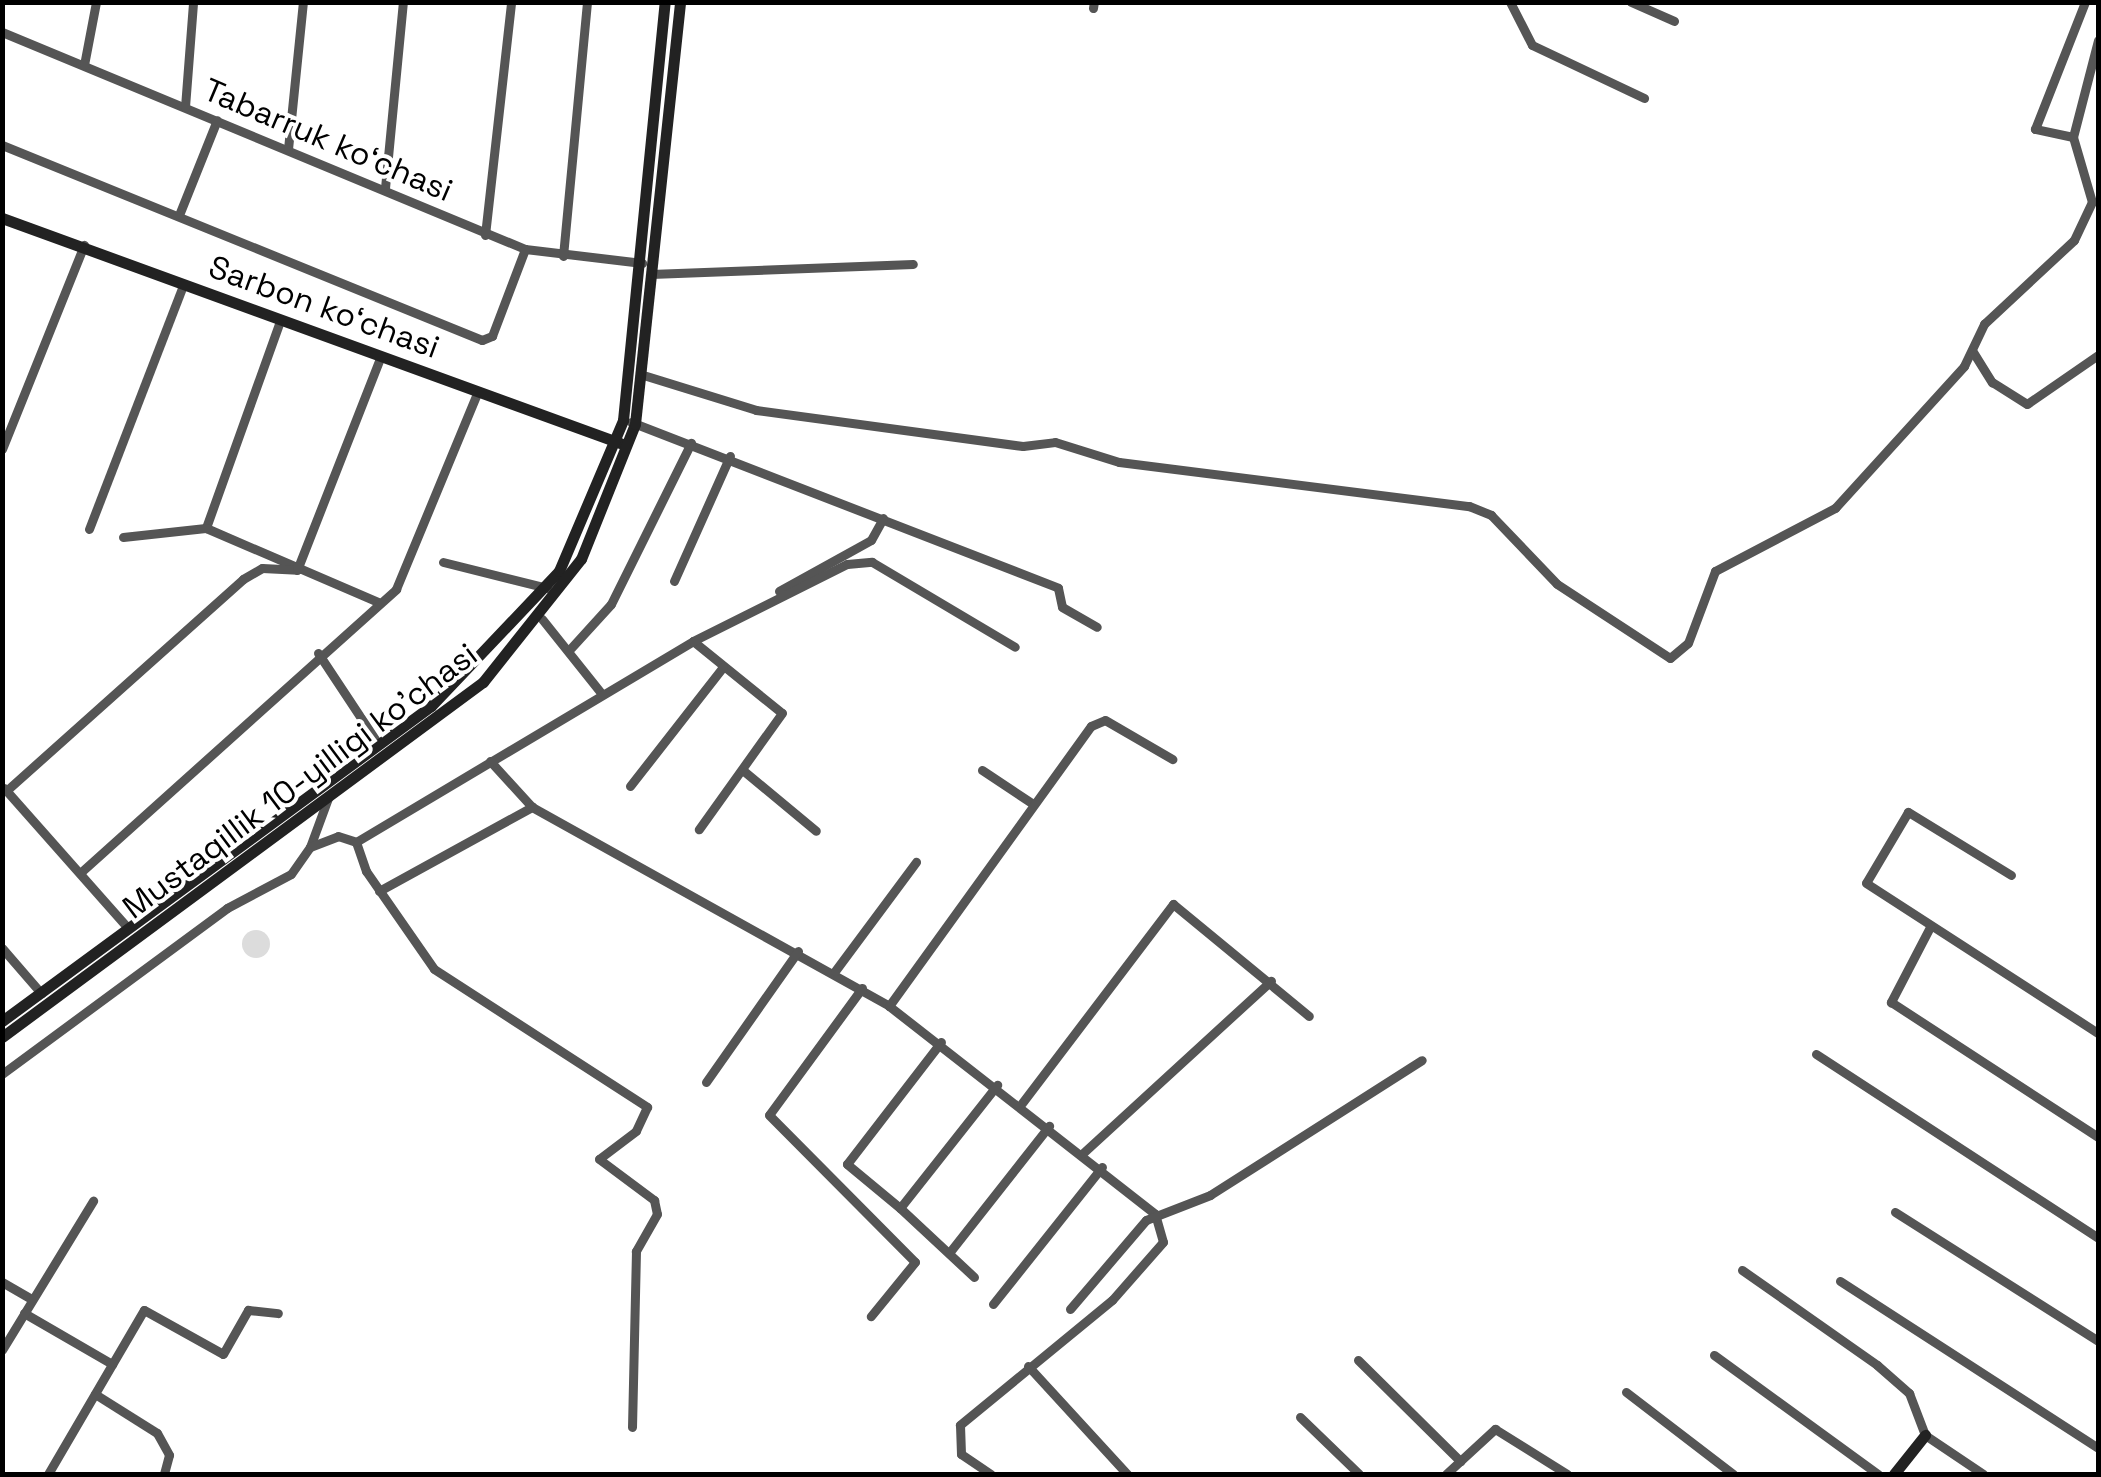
<!DOCTYPE html>
<html>
<head>
<meta charset="utf-8">
<style>
	body { margin:0 }
	#map { position:relative; width:2101px; height:1477px; overflow:hidden; background:#fff; font-family:"Space Grotesk",sans-serif }
	div>[style] { position:absolute }
	[style*='--x'] { left:calc(var(--x)*1px); top:calc(var(--y)*1px); width:calc(var(--w)*1px); rotate:calc(var(--a)*1deg) }
	.green>* { inset:0; background:#dcdcdc }
	.round { border-radius:50% }
	.street>* { height:9px; margin:-4.5px; padding:0 4.5px; transform-origin:4.5px; border-radius:4.5px; background:#555 }
	.secondary>* { height:11px; margin:-5.5px; padding:0 5.5px; transform-origin:5.5px; border-radius:5.5px; background:#222 }
	span { translate:-50% -50%; white-space:nowrap; text-align:center; line-height:1.15; -webkit-text-stroke:8px #fff; paint-order:stroke }
	.street-label { font-size:32px; color:#000 }
	.frame { position:absolute; inset:0; border:5px solid #000; pointer-events:none }
</style>
</head>
<body>
<div id="map">
	<div class="green">
		<div class="round" style="left:242px;top:930px;width:28px;height:28px"></div>
	</div>
	<div class="street">
		<div style="--x:1510;--y:2;--w:48;--a:62.9"></div>
		<div style="--x:1532;--y:45;--w:124;--a:25.3"></div>
		<div style="--x:1631;--y:2;--w:47;--a:23.8"></div>
		<div style="--x:1093;--y:8;--w:6;--a:-81"></div>
		<div style="--x:2;--y:32;--w:566;--a:22.53"></div>
		<div style="--x:525;--y:249;--w:118;--a:6.8"></div>
		<div style="--x:84;--y:65;--w:64;--a:-79.2"></div>
		<div style="--x:185;--y:107;--w:105;--a:-85.6"></div>
		<div style="--x:2073;--y:137;--w:39;--a:-168"></div>
		<div style="--x:2035;--y:129;--w:136;--a:-68.5"></div>
		<div style="--x:2;--y:145;--w:518;--a:22.11"></div>
		<div style="--x:482;--y:340;--w:11;--a:-22"></div>
		<div style="--x:492;--y:336;--w:93;--a:-69.2"></div>
		<div style="--x:288;--y:149;--w:148;--a:-84.2"></div>
		<div style="--x:385;--y:188;--w:187;--a:-84.5"></div>
		<div style="--x:179;--y:215;--w:102;--a:-68.2"></div>
		<div style="--x:485;--y:235;--w:234;--a:-83.6"></div>
		<div style="--x:563;--y:256;--w:255;--a:-84.6"></div>
		<div style="--x:651;--y:274;--w:262;--a:-2.2"></div>
		<div style="--x:280;--y:321;--w:220;--a:109.7"></div>
		<div style="--x:206;--y:528;--w:187;--a:23.3"></div>
		<div style="--x:1973;--y:352;--w:36;--a:58"></div>
		<div style="--x:1992;--y:382;--w:41;--a:32.2"></div>
		<div style="--x:2027;--y:404;--w:86;--a:-34.6"></div>
		<div style="--x:640;--y:374;--w:121;--a:17.2"></div>
		<div style="--x:756;--y:410;--w:269;--a:7.7"></div>
		<div style="--x:1023;--y:446;--w:32;--a:-7"></div>
		<div style="--x:1055;--y:442;--w:67;--a:17.4"></div>
		<div style="--x:1119;--y:462;--w:353;--a:7.2"></div>
		<div style="--x:1469;--y:506;--w:24;--a:22"></div>
		<div style="--x:1491;--y:515;--w:95;--a:46.3"></div>
		<div style="--x:1557;--y:584;--w:135;--a:33.2"></div>
		<div style="--x:1670;--y:658;--w:23;--a:-40"></div>
		<div style="--x:1688;--y:643;--w:77;--a:-69.4"></div>
		<div style="--x:1715;--y:571;--w:136;--a:-27.7"></div>
		<div style="--x:1835;--y:508;--w:192;--a:-47.7"></div>
		<div style="--x:1964;--y:366;--w:47;--a:-64.5"></div>
		<div style="--x:1984;--y:324;--w:123;--a:-43"></div>
		<div style="--x:2074;--y:240;--w:42;--a:-64.7"></div>
		<div style="--x:2092;--y:202;--w:68;--a:-106.3"></div>
		<div style="--x:2073;--y:137;--w:100;--a:-75.5"></div>
		<div style="--x:631;--y:422;--w:458;--a:21.2"></div>
		<div style="--x:1058;--y:588;--w:19;--a:78"></div>
		<div style="--x:1062;--y:607;--w:40;--a:29.7"></div>
		<div style="--x:2;--y:449;--w:220;--a:-68.1"></div>
		<div style="--x:89;--y:529;--w:261;--a:-68.9"></div>
		<div style="--x:123;--y:537;--w:83;--a:-6.2"></div>
		<div style="--x:443;--y:562;--w:107;--a:14"></div>
		<div style="--x:674;--y:581;--w:137;--a:-65.9"></div>
		<div style="--x:779;--y:591;--w:105;--a:-29"></div>
		<div style="--x:871;--y:540;--w:25;--a:-61"></div>
		<div style="--x:542;--y:619;--w:95;--a:51.4"></div>
		<div style="--x:693;--y:641;--w:114;--a:39"></div>
		<div style="--x:782;--y:713;--w:143;--a:125.6"></div>
		<div style="--x:571;--y:648;--w:59;--a:-47.7"></div>
		<div style="--x:611;--y:604;--w:180;--a:-63.6"></div>
		<div style="--x:318;--y:653;--w:110;--a:56.5"></div>
		<div style="--x:490;--y:761;--w:62;--a:47.6"></div>
		<div style="--x:532;--y:807;--w:409;--a:29.1"></div>
		<div style="--x:889;--y:1006;--w:338;--a:38"></div>
		<div style="--x:1155;--y:1214;--w:29;--a:74"></div>
		<div style="--x:1163;--y:1242;--w:77;--a:131.3"></div>
		<div style="--x:1112;--y:1300;--w:197;--a:140.6"></div>
		<div style="--x:960;--y:1425;--w:29;--a:88"></div>
		<div style="--x:961;--y:1454;--w:36;--a:34"></div>
		<div style="--x:982;--y:770;--w:61;--a:33.7"></div>
		<div style="--x:745;--y:772;--w:92;--a:39.7"></div>
		<div style="--x:630;--y:786;--w:151;--a:-52"></div>
		<div style="--x:4;--y:788;--w:187;--a:48.5"></div>
		<div style="--x:6;--y:791;--w:318;--a:-41.8"></div>
		<div style="--x:243;--y:579;--w:22;--a:-30"></div>
		<div style="--x:262;--y:568;--w:35;--a:3"></div>
		<div style="--x:297;--y:570;--w:230;--a:-68.6"></div>
		<div style="--x:356;--y:842;--w:31;--a:71"></div>
		<div style="--x:366;--y:871;--w:119;--a:55.2"></div>
		<div style="--x:434;--y:969;--w:254;--a:32.9"></div>
		<div style="--x:647;--y:1107;--w:26;--a:115"></div>
		<div style="--x:636;--y:1131;--w:46;--a:142.9"></div>
		<div style="--x:599;--y:1159;--w:69;--a:36.7"></div>
		<div style="--x:654;--y:1200;--w:14;--a:78"></div>
		<div style="--x:657;--y:1214;--w:43;--a:119.6"></div>
		<div style="--x:636;--y:1251;--w:176;--a:91.3"></div>
		<div style="--x:356;--y:842;--w:392;--a:-30.8"></div>
		<div style="--x:693;--y:641;--w:172;--a:-26.6"></div>
		<div style="--x:847;--y:564;--w:25;--a:-5"></div>
		<div style="--x:872;--y:562;--w:166;--a:30.7"></div>
		<div style="--x:310;--y:847;--w:52;--a:-69.8"></div>
		<div style="--x:80;--y:873;--w:425;--a:-41.9"></div>
		<div style="--x:396;--y:589;--w:214;--a:-67.5"></div>
		<div style="--x:2011;--y:875;--w:121;--a:-148.5"></div>
		<div style="--x:1908;--y:812;--w:82;--a:120.6"></div>
		<div style="--x:1866;--y:883;--w:276;--a:32.9"></div>
		<div style="--x:379;--y:891;--w:175;--a:-28.8"></div>
		<div style="--x:1930;--y:927;--w:85;--a:117.5"></div>
		<div style="--x:1891;--y:1002;--w:247;--a:33.1"></div>
		<div style="--x:2;--y:948;--w:60;--a:49.1"></div>
		<div style="--x:835;--y:971;--w:136;--a:-53.4"></div>
		<div style="--x:862;--y:988;--w:157;--a:126.2"></div>
		<div style="--x:769;--y:1115;--w:207;--a:45.2"></div>
		<div style="--x:915;--y:1262;--w:70;--a:129.2"></div>
		<div style="--x:889;--y:1006;--w:345;--a:-54.2"></div>
		<div style="--x:1091;--y:726;--w:15;--a:-23"></div>
		<div style="--x:1105;--y:720;--w:78;--a:30.2"></div>
		<div style="--x:1816;--y:1054;--w:337;--a:33.1"></div>
		<div style="--x:2;--y:1074;--w:280;--a:-36.4"></div>
		<div style="--x:227;--y:908;--w:72;--a:-28"></div>
		<div style="--x:291;--y:874;--w:33;--a:-55"></div>
		<div style="--x:310;--y:847;--w:30;--a:-21"></div>
		<div style="--x:338;--y:836;--w:19;--a:18"></div>
		<div style="--x:706;--y:1082;--w:160;--a:-54.9"></div>
		<div style="--x:1022;--y:1103;--w:250;--a:-52.8"></div>
		<div style="--x:1173;--y:904;--w:176;--a:39.5"></div>
		<div style="--x:1083;--y:1153;--w:255;--a:-42.5"></div>
		<div style="--x:900;--y:1208;--w:69;--a:-140.3"></div>
		<div style="--x:847;--y:1164;--w:154;--a:-52.4"></div>
		<div style="--x:1895;--y:1212;--w:241;--a:32.4"></div>
		<div style="--x:949;--y:1253;--w:162;--a:-51.8"></div>
		<div style="--x:1742;--y:1270;--w:165;--a:35.1"></div>
		<div style="--x:1877;--y:1365;--w:43;--a:41.2"></div>
		<div style="--x:1909;--y:1393;--w:45;--a:69.1"></div>
		<div style="--x:1925;--y:1435;--w:70;--a:33.9"></div>
		<div style="--x:974;--y:1277;--w:101;--a:-137"></div>
		<div style="--x:900;--y:1208;--w:157;--a:-51.7"></div>
		<div style="--x:1840;--y:1281;--w:307;--a:32.9"></div>
		<div style="--x:2;--y:1282;--w:34;--a:30"></div>
		<div style="--x:993;--y:1304;--w:175;--a:-51.5"></div>
		<div style="--x:1070;--y:1309;--w:117;--a:-49.5"></div>
		<div style="--x:1146;--y:1220;--w:69;--a:-21.3"></div>
		<div style="--x:1210;--y:1195;--w:251;--a:-32.5"></div>
		<div style="--x:24;--y:1313;--w:102;--a:30.1"></div>
		<div style="--x:2;--y:1350;--w:175;--a:-58.6"></div>
		<div style="--x:1714;--y:1355;--w:203;--a:36"></div>
		<div style="--x:1358;--y:1360;--w:144;--a:44.7"></div>
		<div style="--x:1028;--y:1366;--w:147;--a:47.5"></div>
		<div style="--x:1626;--y:1392;--w:135;--a:37.5"></div>
		<div style="--x:95;--y:1394;--w:73;--a:32.2"></div>
		<div style="--x:157;--y:1433;--w:25;--a:61"></div>
		<div style="--x:169;--y:1455;--w:20;--a:105"></div>
		<div style="--x:1300;--y:1417;--w:82;--a:44"></div>
		<div style="--x:48;--y:1474;--w:190;--a:-59.7"></div>
		<div style="--x:144;--y:1310;--w:90;--a:29.1"></div>
		<div style="--x:223;--y:1354;--w:51;--a:-60.4"></div>
		<div style="--x:248;--y:1310;--w:30;--a:6"></div>
		<div style="--x:1446;--y:1474;--w:67;--a:-42.6"></div>
		<div style="--x:1495;--y:1429;--w:85;--a:32"></div>
	</div>
	<div class="secondary">
		<div style="--x:2;--y:218;--w:658;--a:20.01"></div>
		<div style="--x:2;--y:1021;--w:532;--a:-36.29"></div>
		<div style="--x:431;--y:706;--w:186;--a:-46.5"></div>
		<div style="--x:559;--y:571;--w:164;--a:-67"></div>
		<div style="--x:623;--y:420;--w:420;--a:-84.3"></div>
		<div style="--x:2;--y:1037;--w:598;--a:-36.43"></div>
		<div style="--x:483;--y:682;--w:157;--a:-51.5"></div>
		<div style="--x:581;--y:559;--w:145;--a:-68.2"></div>
		<div style="--x:635;--y:424;--w:424;--a:-83.9"></div>
		<div style="--x:1894;--y:1474;--w:50;--a:-51.5"></div>
	</div>
	<div class="street-label">
		<span style="left:328px;top:140px;rotate:23deg">Tabarruk koʻchasi</span>
		<span style="left:324px;top:307px;rotate:20deg">Sarbon koʻchasi</span>
		<span style="left:300px;top:781px;rotate:-37deg">Mustaqillik 10-yilligi ko'chasi</span>
	</div>
	<div class="frame"></div>
</div>
</body>
</html>
